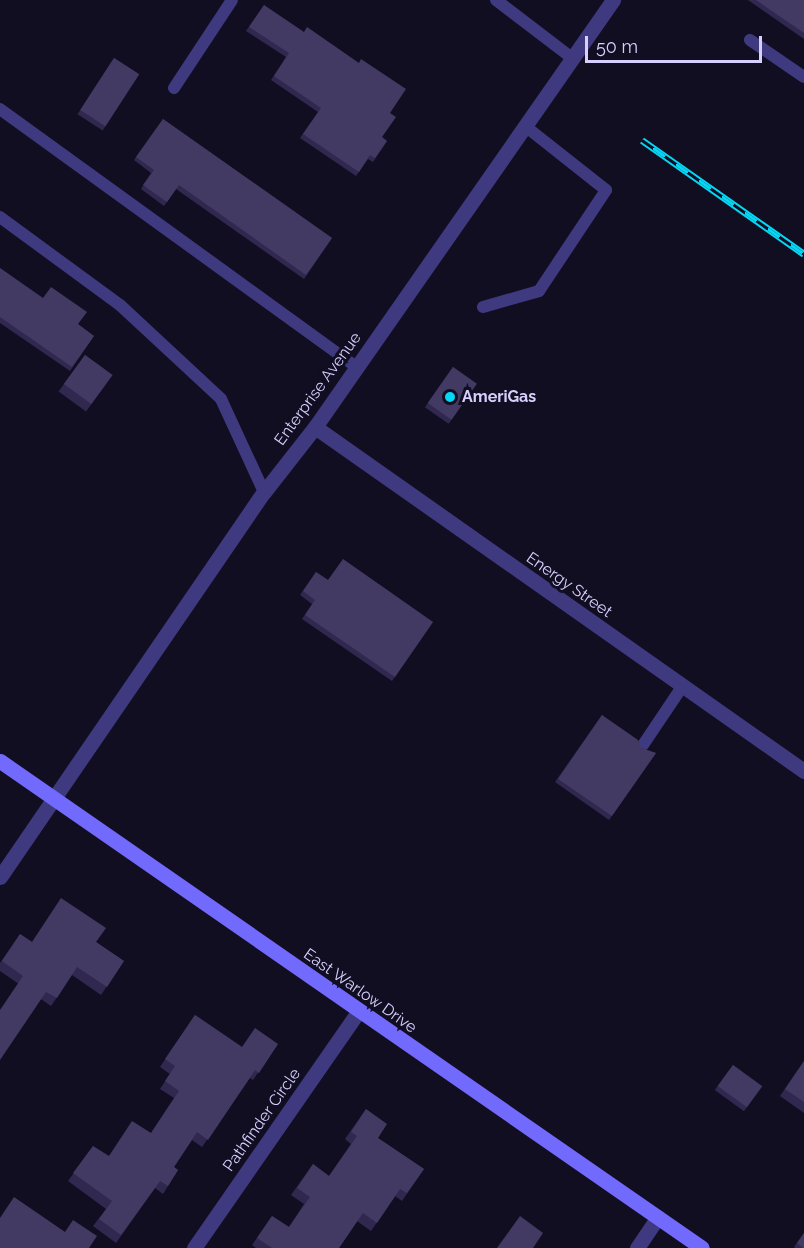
<!DOCTYPE html>
<html>
<head>
<meta charset="utf-8">
<style>
	body { margin:0 }
	#map { position:relative; width:804px; height:1248px; overflow:hidden; background:#120e22; font-family:Raleway,sans-serif }
	div>[style] { position:absolute }
	[style*='--x'] { left:calc(var(--x)*1px); top:calc(var(--y)*1px); width:calc(var(--w)*1px); rotate:calc(var(--a)*1deg) }
	.lane>* { height:12px; margin:-6px; padding:0 6px; transform-origin:6px; border-radius:6px; background:#3f3a80 }
	.street>* { height:15px; margin:-7.5px; padding:0 7.5px; transform-origin:7.5px; border-radius:7.5px; background:#3f3a80 }
	.secondary>* { height:15px; margin:-7.5px; padding:0 7.5px; transform-origin:7.5px; border-radius:7.5px; background:#716afc }
	.rail>* { height:7px; margin-top:-3.5px; transform-origin:0; background:repeating-linear-gradient(90deg,#120e22 0 14px,#05d7f5 0 28px); box-sizing:border-box; border-block:2px solid #05d7f5 }
	.wall>* { inset:0; background:#312850; transform-origin:0 0 }
	.building>* { inset:0; background:#423a63; transform-origin:0 0 }
	.dots>* { width:16px; height:16px; translate:-50% -50%; box-sizing:border-box; border:3px solid #120e22; border-radius:50% }
	span { translate:-50% -50%; white-space:nowrap; text-align:center; line-height:1.15; -webkit-text-stroke:6px #120e22; paint-order:stroke }
	.street-label { font-size:16px; color:#d7d0fe }
	.poi-label { font-size:16px; color:#d7d0fe; font-weight:700 }
	.left { translate:0 -50%; text-align:left }
	.scale { position:absolute; left:585px; top:36px; width:177px; height:27px; box-sizing:border-box; border:3px solid #d7d0fe; border-top:0; padding-left:8px; font-size:18px; line-height:21px; white-space:nowrap; color:#d7d0fe; -webkit-text-stroke:4px #120e22; paint-order:stroke }
</style>
</head>
<body>
<div id="map">
	<div class="lane">
		<div style="--x:496;--y:0;--w:96;--a:37.3"></div>
		<div style="--x:750;--y:40;--w:65;--a:34.4"></div>
		<div style="--x:174;--y:88;--w:105;--a:-56.6"></div>
		<div style="--x:0;--y:109;--w:440;--a:35.9"></div>
		<div style="--x:0;--y:217;--w:149;--a:36.3"></div>
		<div style="--x:120;--y:305;--w:138;--a:42.9"></div>
		<div style="--x:221;--y:399;--w:102;--a:65.2"></div>
		<div style="--x:483;--y:307;--w:58;--a:-15.9"></div>
		<div style="--x:539;--y:291;--w:121;--a:-56.4"></div>
		<div style="--x:606;--y:190;--w:103;--a:-141.7"></div>
		<div style="--x:643;--y:745;--w:70;--a:-56.1"></div>
	</div>
	<div class="street">
		<div style="--x:315;--y:427;--w:598;--a:35.13"></div>
		<div style="--x:0;--y:877;--w:467;--a:-55.6"></div>
		<div style="--x:264;--y:492;--w:83;--a:-51.9"></div>
		<div style="--x:315;--y:427;--w:521;--a:-55.09"></div>
		<div style="--x:194;--y:1248;--w:287;--a:-55.2"></div>
		<div style="--x:637;--y:1248;--w:37;--a:-56"></div>
	</div>
	<div class="secondary">
		<div style="--x:0;--y:761;--w:854;--a:34.75"></div>
	</div>
	<div class="rail">
		<div style="--x:642;--y:140;--w:198;--a:35.1"></div>
	</div>
	<div class="wall">
		<div style="clip-path:polygon(748px 0,804px 0,804px 39px)"></div>
		<div style="clip-path:polygon(264px 5px,390px 113px,382px 137px,387px 141px,373px 162px,368px 159px,356px 176px,300px 138px,318px 112px,271px 80px,286px 57px,246px 31px)"></div>
		<div style="left:114px;top:58px;width:30px;height:67px;rotate:33deg"></div>
		<div style="clip-path:polygon(163px 119px,332px 238px,304px 279px,176px 189px,164px 206px,141px 189px,151px 173px,134px 160px)"></div>
		<div style="clip-path:polygon(0 268px,94px 336px,70px 371px,0 323px)"></div>
		<div style="left:85px;top:355px;width:34px;height:45px;rotate:36deg"></div>
		<div style="left:453px;top:367px;width:29px;height:49px;rotate:35deg"></div>
		<div style="clip-path:polygon(316px 572px,328px 580px,433px 622px,392px 681px,302px 619px,312px 604px,300px 595px)"></div>
		<div style="clip-path:polygon(602px 715px,641px 748px,656px 753px,609px 820px,555px 782px)"></div>
		<div style="clip-path:polygon(20px 934px,32px 942px,96px 942px,124px 961px,101px 995px,72px 975px,51px 1006px,0 971px,0 963px)"></div>
		<div style="clip-path:polygon(195px 1015px,242px 1047px,278px 1044px,253px 1080px,250px 1078px,202px 1147px,192px 1140px,174px 1167px,178px 1170px,163px 1194px,155px 1188px,116px 1243px,93px 1226px,106px 1209px,68px 1181px,93px 1146px,108px 1156px,151px 1133px,174px 1098px,160px 1089px,170px 1074px,160px 1067px)"></div>
		<div style="clip-path:polygon(804px 1061px,804px 1113px,780px 1096px)"></div>
		<div style="left:733px;top:1065px;width:36px;height:31px;rotate:36deg"></div>
		<div style="clip-path:polygon(366px 1109px,378px 1138px,424px 1169px,402px 1201px,395px 1196px,371px 1231px,357px 1221px,339px 1248px,256px 1248px,252px 1245px,272px 1216px,289px 1227px,304px 1204px,291px 1195px,313px 1164px,329px 1176px,351px 1144px,345px 1139px)"></div>
		<div style="clip-path:polygon(804px 1233px,804px 1248px,795px 1248px,794px 1247px)"></div>
	</div>
	<div class="building">
		<div style="clip-path:polygon(756px 0,804px 0,804px 33px)"></div>
		<div style="clip-path:polygon(264px 5px,304px 32px,307px 27px,359px 63px,361px 59px,406px 89px,390px 113px,396px 117px,382px 137px,387px 141px,375px 158px,370px 155px,359px 172px,303px 134px,321px 108px,274px 76px,289px 53px,249px 27px)"></div>
		<div style="left:114px;top:58px;width:30px;height:62px;rotate:33deg"></div>
		<div style="clip-path:polygon(163px 119px,332px 238px,306px 275px,179px 185px,167px 202px,143px 185px,154px 170px,136px 157px)"></div>
		<div style="clip-path:polygon(0 268px,43px 298px,51px 287px,87px 312px,78px 324px,94px 336px,72px 367px,0 317px)"></div>
		<div style="left:85px;top:355px;width:34px;height:36px;rotate:36deg"></div>
		<div style="left:453px;top:367px;width:29px;height:44px;rotate:35deg"></div>
		<div style="clip-path:polygon(343px 559px,433px 622px,395px 677px,305px 615px,315px 600px,303px 591px,316px 572px,328px 580px)"></div>
		<div style="clip-path:polygon(602px 715px,638px 740px,641px 748px,656px 753px,612px 816px,558px 779px)"></div>
		<div style="clip-path:polygon(61px 898px,106px 928px,96px 942px,124px 961px,107px 987px,77px 967px,57px 998px,46px 992px,0 1060px,0 1010px,23px 976px,2px 961px,20px 934px,32px 942px)"></div>
		<div style="clip-path:polygon(195px 1015px,242px 1047px,255px 1028px,278px 1044px,259px 1073px,255px 1070px,208px 1140px,197px 1132px,174px 1167px,178px 1170px,168px 1186px,160px 1181px,121px 1235px,99px 1219px,112px 1201px,73px 1173px,93px 1146px,109px 1156px,132px 1121px,151px 1133px,179px 1091px,165px 1081px,175px 1066px,165px 1059px)"></div>
		<div style="clip-path:polygon(804px 1061px,804px 1102px,785px 1089px)"></div>
		<div style="left:733px;top:1065px;width:36px;height:26px;rotate:36deg"></div>
		<div style="clip-path:polygon(366px 1109px,387px 1124px,378px 1138px,424px 1169px,407px 1193px,400px 1189px,377px 1223px,363px 1213px,339px 1248px,272px 1248px,257px 1238px,272px 1216px,289px 1227px,310px 1197px,297px 1188px,313px 1164px,329px 1176px,357px 1136px,351px 1132px)"></div>
		<div style="clip-path:polygon(14px 1197px,65px 1232px,73px 1220px,97px 1236px,89px 1248px,0 1248px,0 1218px)"></div>
		<div style="clip-path:polygon(520px 1216px,543px 1233px,533px 1248px,497px 1248px)"></div>
		<div style="clip-path:polygon(804px 1233px,804px 1248px,803px 1248px,797px 1243px)"></div>
	</div>
	<div class="dots">
		<div style="left:450px;top:397px;background:#05d7f5"></div>
	</div>
	<div class="street-label">
		<span style="left:318px;top:389px;rotate:-54deg">Enterprise Avenue</span>
		<span style="left:569px;top:585px;rotate:35deg">Energy Street</span>
		<span style="left:360px;top:991px;rotate:35deg">East Warlow Drive</span>
		<span style="left:262px;top:1120px;rotate:-55deg">Pathfinder Circle</span>
	</div>
	<div class="poi-label">
		<span class="left" style="left:462px;top:397px">AmeriGas</span>
	</div>
	<div class="scale">50 m</div>
</div>
</body>
</html>
